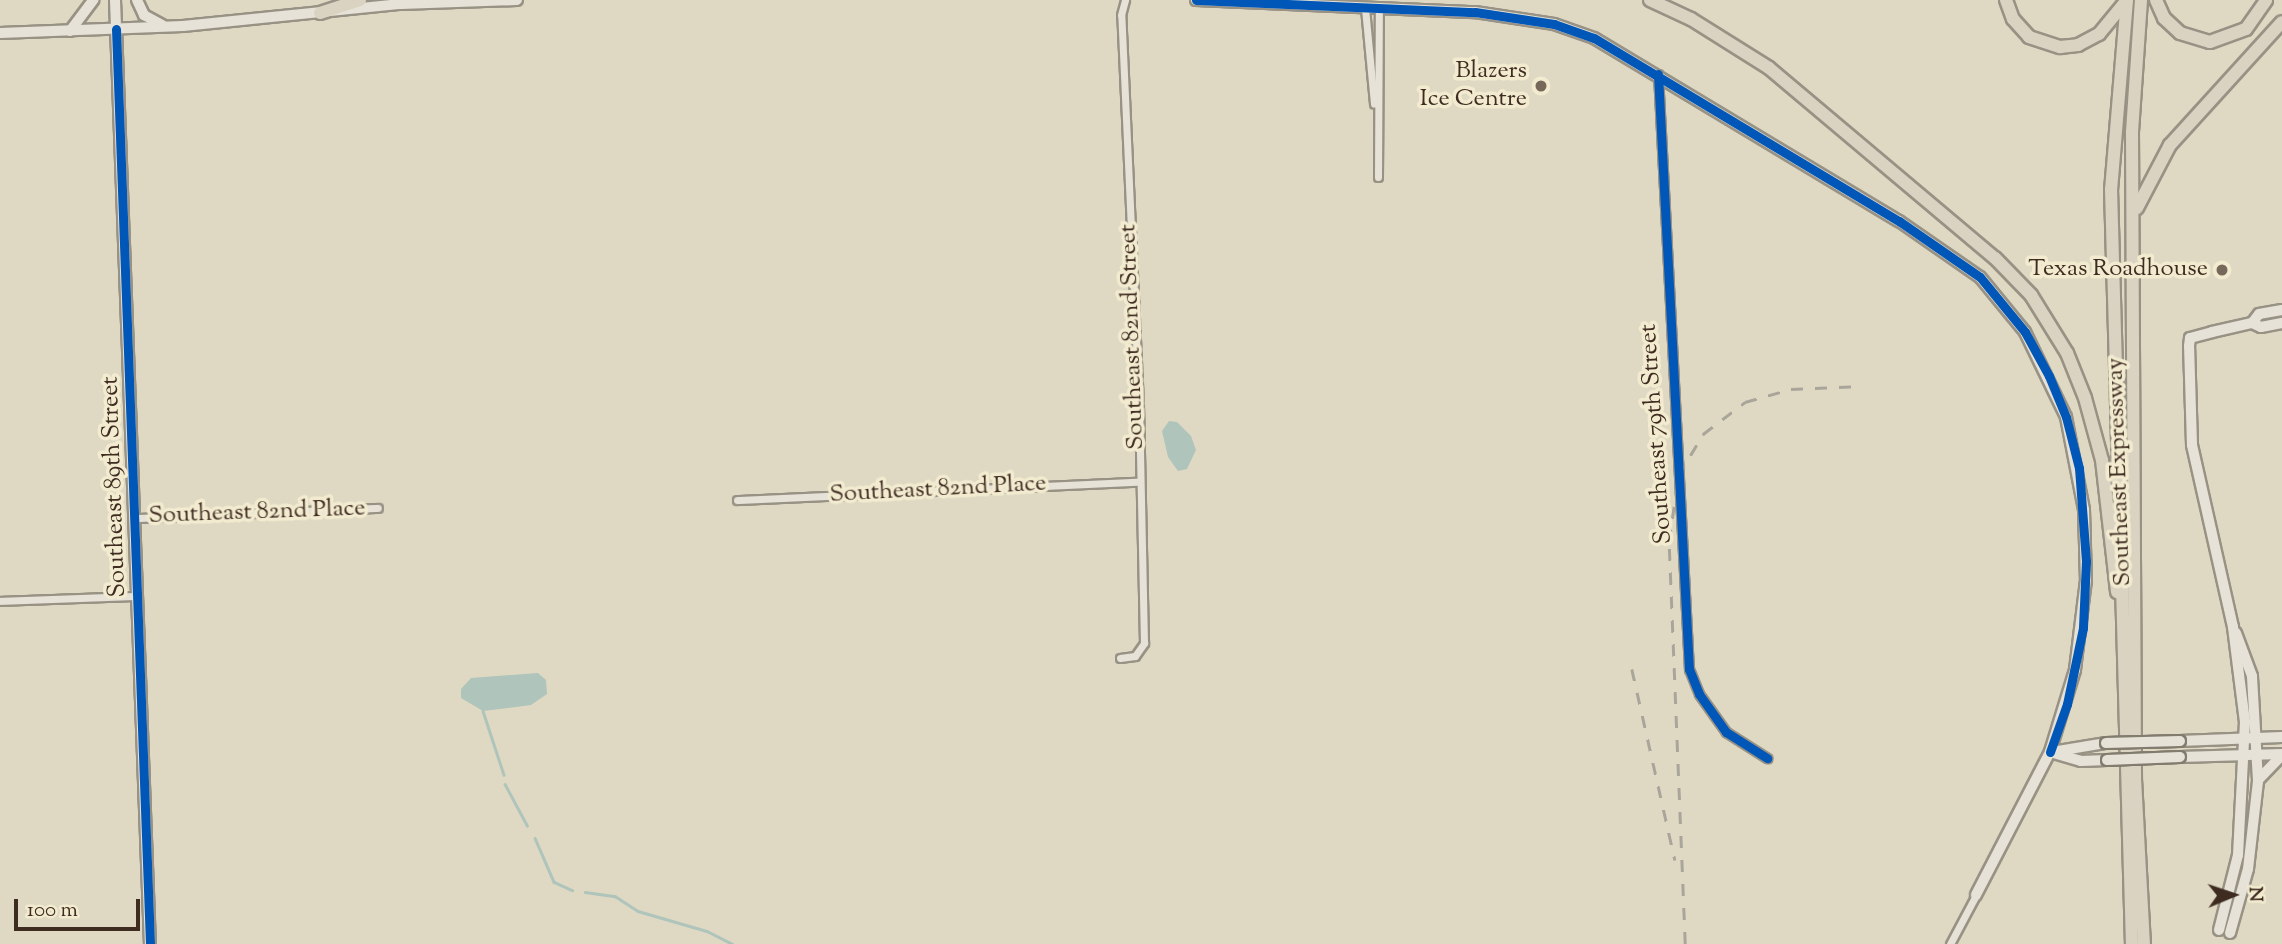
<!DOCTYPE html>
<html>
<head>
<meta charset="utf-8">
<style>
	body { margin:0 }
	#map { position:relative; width:2282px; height:944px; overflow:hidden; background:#dfd9c3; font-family:"Sorts Mill Goudy",serif }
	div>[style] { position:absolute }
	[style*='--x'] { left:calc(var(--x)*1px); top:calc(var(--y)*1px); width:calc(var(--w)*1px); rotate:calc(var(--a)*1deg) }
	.water>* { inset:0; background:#afc4bb }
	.stream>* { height:2.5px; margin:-1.25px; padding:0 1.25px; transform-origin:1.25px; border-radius:1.25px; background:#afc4bb }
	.roads { filter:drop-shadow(2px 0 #989285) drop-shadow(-2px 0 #989285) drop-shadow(0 2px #989285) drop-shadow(0 -2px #989285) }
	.street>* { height:7px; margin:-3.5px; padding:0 3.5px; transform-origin:3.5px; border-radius:3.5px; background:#e6e2d7 }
	.secondary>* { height:10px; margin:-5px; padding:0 5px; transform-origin:5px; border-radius:5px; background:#e6e2d7 }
	.highway>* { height:12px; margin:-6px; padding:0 6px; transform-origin:6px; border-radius:6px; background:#dad3c2 }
	.rail>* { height:2.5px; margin-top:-1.25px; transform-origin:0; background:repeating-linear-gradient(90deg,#a9a59b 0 12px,transparent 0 24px) }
	.bridges { filter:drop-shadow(2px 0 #827c6f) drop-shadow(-2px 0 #827c6f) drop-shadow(0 2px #827c6f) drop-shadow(0 -2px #827c6f) }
	.secondary-bridge>* { height:10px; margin:-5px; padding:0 5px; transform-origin:5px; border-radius:5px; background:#e6e2d7 }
	.cycleway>* { height:9px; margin:-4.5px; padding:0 4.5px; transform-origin:4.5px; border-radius:4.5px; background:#0057b8 }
	.dots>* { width:19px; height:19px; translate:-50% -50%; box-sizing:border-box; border:4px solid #f2ebd0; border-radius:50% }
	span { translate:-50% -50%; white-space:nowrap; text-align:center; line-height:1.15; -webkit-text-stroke:7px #f2ebd0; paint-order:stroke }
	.poi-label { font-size:24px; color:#3f2c21 }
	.right { translate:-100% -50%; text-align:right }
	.street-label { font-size:24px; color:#3f2c21 }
	.north { position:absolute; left:2198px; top:860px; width:70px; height:70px; -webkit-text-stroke:5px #f2ebd0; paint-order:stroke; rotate:88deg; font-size:19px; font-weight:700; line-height:28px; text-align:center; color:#3f2c21 }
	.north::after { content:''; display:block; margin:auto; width:24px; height:32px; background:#3f2c21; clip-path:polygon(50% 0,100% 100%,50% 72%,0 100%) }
	.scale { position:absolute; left:14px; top:899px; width:126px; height:32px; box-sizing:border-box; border:4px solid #3f2c21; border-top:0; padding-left:9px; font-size:21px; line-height:24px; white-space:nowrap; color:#3f2c21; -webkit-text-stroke:5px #f2ebd0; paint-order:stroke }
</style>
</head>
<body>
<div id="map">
	<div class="water">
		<div style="clip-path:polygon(1169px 421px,1177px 422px,1191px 436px,1196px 450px,1187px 469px,1178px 471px,1168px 457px,1162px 431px)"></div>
		<div style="clip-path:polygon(538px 673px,546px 680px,547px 694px,531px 705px,483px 711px,461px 698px,461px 689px,471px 678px)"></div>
	</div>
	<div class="stream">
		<div style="--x:483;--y:711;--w:67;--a:71.8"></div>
		<div style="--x:505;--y:784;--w:47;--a:61.8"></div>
		<div style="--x:535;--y:838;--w:48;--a:66.6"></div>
		<div style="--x:554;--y:882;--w:20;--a:24"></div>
		<div style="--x:585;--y:892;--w:30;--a:8"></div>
		<div style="--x:615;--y:896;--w:27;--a:33"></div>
		<div style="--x:638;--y:911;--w:72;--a:16.2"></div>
		<div style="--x:707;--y:931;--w:28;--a:27"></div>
	</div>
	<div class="roads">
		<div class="street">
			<div style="--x:1365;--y:8;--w:96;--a:84.6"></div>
			<div style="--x:1658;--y:74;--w:596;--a:87.02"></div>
			<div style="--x:1689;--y:669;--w:27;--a:68"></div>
			<div style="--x:1699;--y:694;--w:47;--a:54.6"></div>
			<div style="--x:1726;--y:732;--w:49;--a:32.4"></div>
			<div style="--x:1378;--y:177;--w:169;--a:-89.7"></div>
			<div style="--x:737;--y:500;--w:402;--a:-2.6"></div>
			<div style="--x:136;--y:518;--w:242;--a:-2.4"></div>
			<div style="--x:0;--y:601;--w:138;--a:-2.1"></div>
			<div style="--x:1120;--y:658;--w:15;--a:-8"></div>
			<div style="--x:1135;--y:656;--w:16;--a:-55"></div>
			<div style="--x:1144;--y:643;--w:238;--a:-91.2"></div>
			<div style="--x:1139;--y:405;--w:390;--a:-92.6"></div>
			<div style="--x:1121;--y:15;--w:16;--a:-75"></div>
			<div style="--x:1950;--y:944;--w:55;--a:-62"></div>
		</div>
		<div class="secondary">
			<div style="--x:115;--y:0;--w:945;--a:87.88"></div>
			<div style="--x:137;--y:0;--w:17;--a:65"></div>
			<div style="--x:144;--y:15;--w:21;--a:29"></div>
			<div style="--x:1196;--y:0;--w:279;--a:2.5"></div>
			<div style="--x:1475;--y:12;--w:80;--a:8.6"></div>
			<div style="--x:1554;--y:24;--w:42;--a:19.3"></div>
			<div style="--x:1594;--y:38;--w:356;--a:31"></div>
			<div style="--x:1899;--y:221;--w:98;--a:34.7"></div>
			<div style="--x:1980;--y:277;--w:71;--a:50.7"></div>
			<div style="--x:2025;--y:332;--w:94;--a:64.2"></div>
			<div style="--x:2066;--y:417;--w:95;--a:79"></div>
			<div style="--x:2084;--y:510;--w:70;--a:88.4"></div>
			<div style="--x:2086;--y:580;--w:91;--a:97"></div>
			<div style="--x:2075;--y:670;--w:86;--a:107"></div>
			<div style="--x:2050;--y:752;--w:161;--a:117.4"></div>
			<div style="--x:70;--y:31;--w:39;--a:-53"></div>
			<div style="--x:0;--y:33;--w:183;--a:-2.2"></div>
			<div style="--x:183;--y:26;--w:219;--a:-5.8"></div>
			<div style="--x:401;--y:4;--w:116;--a:-2"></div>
			<div style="--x:2252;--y:323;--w:11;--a:-52"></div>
			<div style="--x:2259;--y:314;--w:23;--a:-10"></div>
			<div style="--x:2180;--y:741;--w:102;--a:-2.2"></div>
			<div style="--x:2050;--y:752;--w:32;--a:16"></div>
			<div style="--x:2081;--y:761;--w:26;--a:-2"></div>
			<div style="--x:2052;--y:752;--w:55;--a:-9.5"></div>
			<div style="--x:2180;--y:757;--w:102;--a:-1.7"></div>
			<div style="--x:2258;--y:780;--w:35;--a:-46"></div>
			<div style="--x:2219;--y:930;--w:77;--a:-75.8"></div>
			<div style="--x:2238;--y:855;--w:133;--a:-87"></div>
			<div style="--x:2245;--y:722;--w:96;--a:-97.2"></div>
			<div style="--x:2233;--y:627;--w:187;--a:-102.7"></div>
			<div style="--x:2192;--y:445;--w:99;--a:-91.7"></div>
			<div style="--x:2189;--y:346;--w:8;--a:-83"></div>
			<div style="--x:2190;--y:338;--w:23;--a:-15"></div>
			<div style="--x:2212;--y:332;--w:41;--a:-12.7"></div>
			<div style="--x:2252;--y:323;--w:10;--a:24"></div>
			<div style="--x:2261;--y:327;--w:21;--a:-11"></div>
			<div style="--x:2230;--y:933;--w:66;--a:-74.3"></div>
			<div style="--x:2248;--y:869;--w:89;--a:-83.5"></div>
			<div style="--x:2258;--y:781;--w:105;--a:-93.3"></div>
			<div style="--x:2252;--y:676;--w:46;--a:-110.4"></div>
		</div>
		<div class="highway">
			<div style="--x:1650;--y:0;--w:45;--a:24.9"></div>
			<div style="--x:1691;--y:19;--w:92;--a:32.1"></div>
			<div style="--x:1769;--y:68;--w:295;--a:40.1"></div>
			<div style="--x:1995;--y:258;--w:52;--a:45.8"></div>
			<div style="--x:2031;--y:295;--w:68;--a:58.2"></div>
			<div style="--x:2067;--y:353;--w:48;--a:68.2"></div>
			<div style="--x:2085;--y:398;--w:64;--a:74.7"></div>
			<div style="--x:2102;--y:460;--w:133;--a:83.5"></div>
			<div style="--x:2006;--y:0;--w:20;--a:70"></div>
			<div style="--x:2013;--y:19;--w:24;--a:48"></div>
			<div style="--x:2029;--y:37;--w:33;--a:18"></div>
			<div style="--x:2060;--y:47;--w:18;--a:-6"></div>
			<div style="--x:2078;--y:45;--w:24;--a:-28"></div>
			<div style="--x:2099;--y:34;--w:44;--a:-50.5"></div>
			<div style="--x:2127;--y:0;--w:190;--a:94.8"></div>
			<div style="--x:2111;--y:189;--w:755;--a:88.41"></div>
			<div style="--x:2141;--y:0;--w:132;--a:93.9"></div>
			<div style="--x:2132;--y:132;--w:647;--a:89.73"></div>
			<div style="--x:2135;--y:779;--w:165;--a:86.9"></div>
			<div style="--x:2156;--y:0;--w:20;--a:66"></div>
			<div style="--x:2164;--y:18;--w:22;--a:43"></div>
			<div style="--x:2180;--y:33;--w:31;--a:17"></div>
			<div style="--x:2210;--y:42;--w:38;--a:-20"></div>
			<div style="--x:2246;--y:29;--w:35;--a:-55"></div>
			<div style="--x:320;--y:13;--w:42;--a:-18"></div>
			<div style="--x:2137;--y:208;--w:71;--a:-62.4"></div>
			<div style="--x:2170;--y:145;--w:166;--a:-47.7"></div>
		</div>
	</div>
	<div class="rail">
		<div style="--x:1632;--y:669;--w:196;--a:77.3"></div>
		<div style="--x:1685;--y:944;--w:402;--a:-92.3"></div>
		<div style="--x:1669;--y:542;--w:67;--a:-82.2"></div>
		<div style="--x:1678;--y:476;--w:49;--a:-59.2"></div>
		<div style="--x:1703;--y:434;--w:53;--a:-37.3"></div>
		<div style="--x:1745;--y:402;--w:48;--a:-15.8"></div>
		<div style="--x:1791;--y:389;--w:71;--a:-2.4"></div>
	</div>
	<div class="bridges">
		<div class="secondary-bridge">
			<div style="--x:2106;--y:743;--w:74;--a:-1.5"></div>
			<div style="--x:2107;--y:760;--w:73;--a:-2.4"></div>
		</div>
	</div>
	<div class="cycleway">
		<div style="--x:1196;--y:0;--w:279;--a:2.5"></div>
		<div style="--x:1475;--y:12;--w:80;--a:8.6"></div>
		<div style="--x:1554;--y:24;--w:42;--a:19.3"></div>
		<div style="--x:1594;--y:38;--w:356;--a:31"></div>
		<div style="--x:1899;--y:221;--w:98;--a:34.7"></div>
		<div style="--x:1980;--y:277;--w:71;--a:50.7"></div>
		<div style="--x:2025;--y:332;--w:50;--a:61.4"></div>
		<div style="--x:2049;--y:376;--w:44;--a:67.5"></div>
		<div style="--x:2066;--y:417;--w:53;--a:75.7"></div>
		<div style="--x:2079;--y:468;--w:93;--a:85.7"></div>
		<div style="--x:2086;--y:561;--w:67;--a:92.6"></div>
		<div style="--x:2083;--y:628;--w:78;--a:101.9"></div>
		<div style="--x:2067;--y:704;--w:51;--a:109.5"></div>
		<div style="--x:116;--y:29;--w:916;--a:87.87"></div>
		<div style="--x:1658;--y:74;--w:596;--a:87.02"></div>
		<div style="--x:1689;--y:669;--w:27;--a:68"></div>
		<div style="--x:1699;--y:694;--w:47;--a:54.6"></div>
		<div style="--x:1726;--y:732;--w:49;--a:32.4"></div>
	</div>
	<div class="dots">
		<div style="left:1541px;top:86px;background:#77695a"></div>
		<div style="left:2222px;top:270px;background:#77695a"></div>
	</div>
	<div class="poi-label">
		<span class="right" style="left:1527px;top:86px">Blazers<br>Ice Centre</span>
		<span class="right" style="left:2208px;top:270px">Texas Roadhouse</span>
	</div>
	<div class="street-label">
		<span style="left:1133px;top:337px;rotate:-92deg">Southeast 82nd Street</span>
		<span style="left:1657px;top:434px;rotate:-94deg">Southeast 79th Street</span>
		<span style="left:2120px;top:472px;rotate:-92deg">Southeast Expressway</span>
		<span style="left:115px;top:487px;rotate:-92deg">Southeast 89th Street</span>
		<span style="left:938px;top:490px;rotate:-3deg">Southeast 82nd Place</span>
		<span style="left:257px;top:513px;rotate:-2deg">Southeast 82nd Place</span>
	</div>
	<div class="north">N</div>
	<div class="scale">100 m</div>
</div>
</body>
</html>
